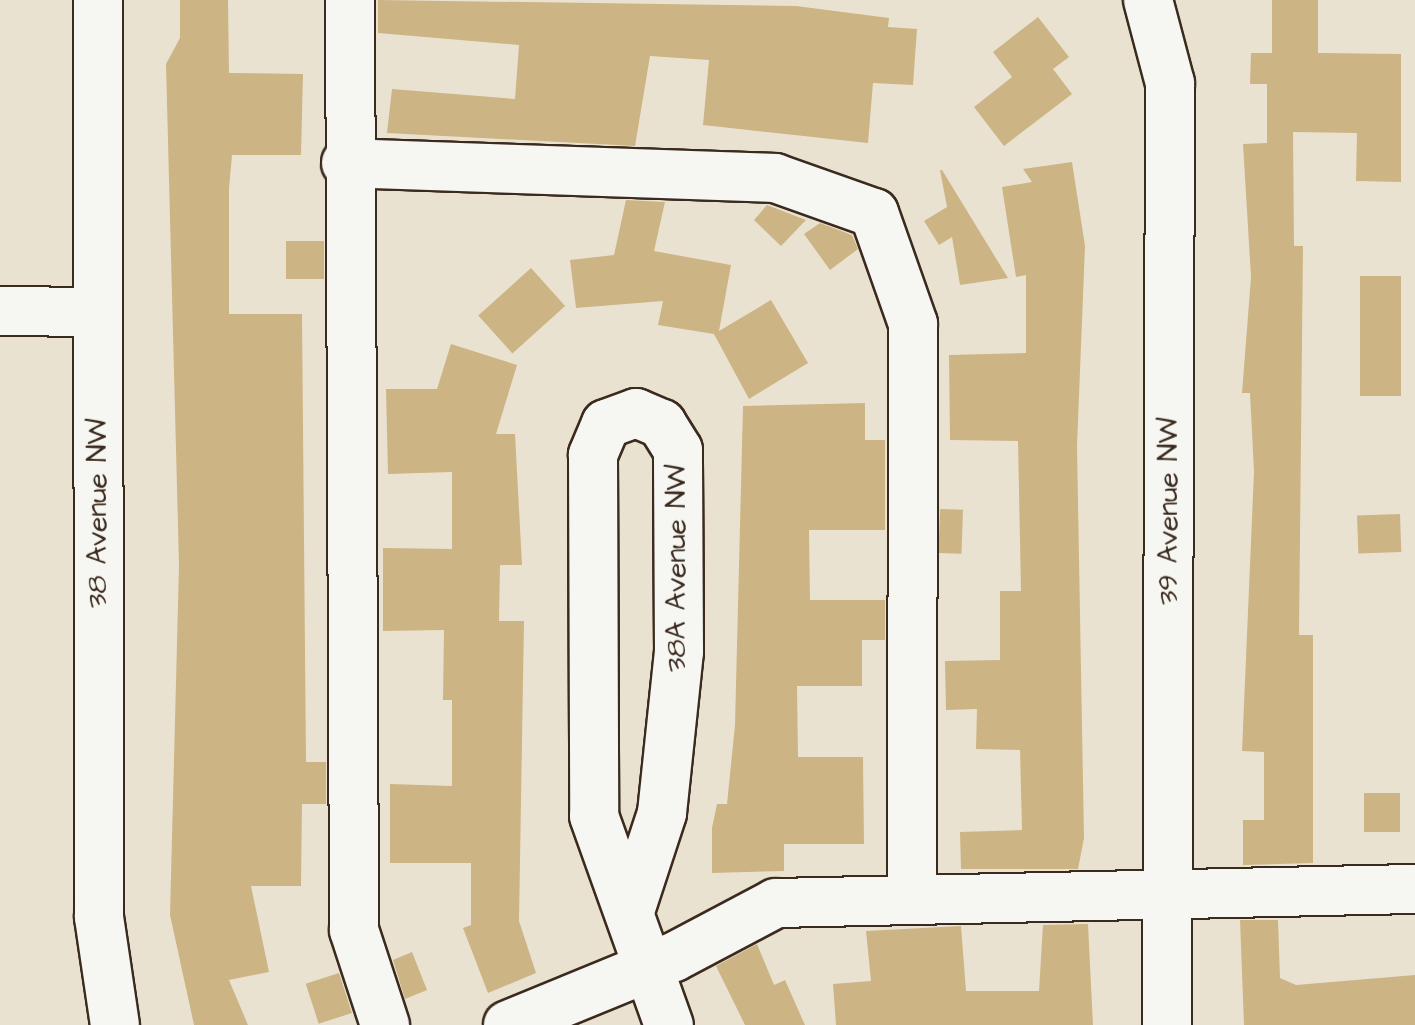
<!DOCTYPE html>
<html>
<head>
<meta charset="utf-8">
<style>
	body { margin:0 }
	#map { position:relative; width:1415px; height:1025px; overflow:hidden; background:#eae2d1; font-family:"Architects Daughter",sans-serif }
	div>[style] { position:absolute }
	[style*='--x'] { left:calc(var(--x)*1px); top:calc(var(--y)*1px); width:calc(var(--w)*1px); rotate:calc(var(--a)*1deg) }
	.building>* { inset:0; background:#cdb484; transform-origin:0 0 }
	.roads { filter:drop-shadow(2px 0 #3b2a1e) drop-shadow(-2px 0 #3b2a1e) drop-shadow(0 2px #3b2a1e) drop-shadow(0 -2px #3b2a1e) }
	.minor>* { height:48px; margin:-24px; padding:0 24px; transform-origin:24px; border-radius:24px; background:#f6f6f2 }
	span { translate:-50% -50%; white-space:nowrap; text-align:center; line-height:1.15; -webkit-text-stroke:10px #f6f6f2; paint-order:stroke }
	.street-label { font-size:28px; color:#3b2a1e }
</style>
</head>
<body>
<div id="map">
	<div class="building">
		<div style="clip-path:polygon(180px 0,228px 0,229px 73px,303px 74px,301px 155px,232px 155px,229px 188px,229px 314px,302px 314px,306px 762px,326px 762px,326px 804px,302px 804px,301px 886px,251px 886px,269px 972px,229px 980px,248px 1025px,194px 1025px,170px 915px,179px 565px,166px 64px,180px 38px)"></div>
		<div style="clip-path:polygon(378px 0,796px 6px,889px 18px,888px 27px,917px 29px,913px 85px,873px 83px,868px 143px,703px 125px,709px 60px,650px 56px,635px 146px,387px 133px,392px 89px,515px 99px,519px 45px,378px 33px)"></div>
		<div style="clip-path:polygon(1272px 0,1318px 0,1318px 53px,1401px 54px,1401px 182px,1356px 181px,1357px 133px,1293px 132px,1294px 246px,1303px 246px,1299px 635px,1313px 635px,1313px 863px,1243px 865px,1243px 820px,1264px 820px,1264px 752px,1242px 751px,1254px 472px,1250px 393px,1242px 393px,1251px 277px,1243px 144px,1267px 143px,1267px 84px,1250px 84px,1251px 53px,1272px 53px)"></div>
		<div style="clip-path:polygon(1038px 17px,1069px 57px,1053px 69px,1072px 94px,1004px 146px,974px 107px,1012px 77px,993px 52px)"></div>
		<div style="clip-path:polygon(1072px 162px,1085px 246px,1077px 446px,1084px 838px,1078px 869px,961px 869px,960px 832px,1022px 830px,1020px 750px,976px 749px,977px 709px,946px 710px,945px 661px,1000px 660px,1000px 591px,1021px 591px,1018px 441px,950px 440px,949px 355px,1026px 353px,1026px 275px,1016px 277px,1002px 187px,1032px 182px,1023px 169px)"></div>
		<div style="clip-path:polygon(940px 170px,942px 170px,1008px 278px,960px 285px,952px 237px,939px 245px,924px 221px,947px 207px)"></div>
		<div style="clip-path:polygon(626px 200px,665px 202px,654px 251px,731px 265px,719px 331px,771px 300px,808px 363px,749px 399px,714px 334px,658px 325px,663px 301px,576px 308px,570px 260px,614px 255px)"></div>
		<div style="clip-path:polygon(767px 205px,806px 220px,781px 246px,754px 220px)"></div>
		<div style="clip-path:polygon(820px 223px,852px 235px,858px 249px,830px 270px,804px 234px)"></div>
		<div style="left:324px;top:241px;width:38px;height:38px;rotate:90deg"></div>
		<div style="left:531px;top:268px;width:51px;height:71px;rotate:48deg"></div>
		<div style="left:1360px;top:276px;width:41px;height:120px"></div>
		<div style="clip-path:polygon(451px 344px,517px 365px,496px 434px,515px 434px,522px 565px,500px 565px,499px 621px,524px 621px,519px 921px,536px 973px,488px 993px,463px 928px,471px 925px,471px 863px,390px 863px,390px 784px,452px 786px,452px 700px,443px 700px,444px 630px,383px 631px,383px 548px,452px 549px,452px 472px,388px 474px,386px 389px,437px 389px)"></div>
		<div style="clip-path:polygon(865px 403px,865px 440px,885px 440px,885px 530px,809px 530px,810px 600px,885px 600px,885px 640px,862px 640px,862px 686px,797px 686px,798px 757px,863px 757px,864px 844px,784px 844px,784px 871px,712px 873px,712px 828px,717px 804px,727px 804px,735px 725px,743px 406px)"></div>
		<div style="left:940px;top:509px;width:23px;height:44px;rotate:2deg"></div>
		<div style="left:1400px;top:514px;width:38px;height:43px;rotate:88deg"></div>
		<div style="left:1364px;top:793px;width:36px;height:39px"></div>
		<div style="clip-path:polygon(1240px 920px,1278px 920px,1280px 978px,1296px 985px,1415px 975px,1415px 1025px,1244px 1025px)"></div>
		<div style="clip-path:polygon(1088px 924px,1093px 1025px,836px 1025px,833px 984px,871px 981px,866px 931px,961px 926px,966px 991px,1039px 991px,1043px 925px)"></div>
		<div style="clip-path:polygon(757px 944px,774px 985px,785px 980px,805px 1025px,745px 1025px,716px 966px)"></div>
		<div style="clip-path:polygon(412px 952px,427px 990px,405px 999px,393px 960px)"></div>
		<div style="left:339px;top:973px;width:42px;height:35px;rotate:72deg"></div>
	</div>
	<div class="roads">
		<div class="minor">
			<div style="--x:98;--y:0;--w:917;--a:89.94"></div>
			<div style="--x:99;--y:917;--w:109;--a:81.6"></div>
			<div style="--x:350;--y:0;--w:930;--a:89.75"></div>
			<div style="--x:354;--y:930;--w:100;--a:71.9"></div>
			<div style="--x:1148;--y:0;--w:86;--a:75.2"></div>
			<div style="--x:1170;--y:83;--w:942;--a:90.18"></div>
			<div style="--x:346;--y:163;--w:429;--a:2"></div>
			<div style="--x:775;--y:178;--w:105;--a:19.5"></div>
			<div style="--x:874;--y:213;--w:118;--a:70.6"></div>
			<div style="--x:913;--y:324;--w:571;--a:90.1"></div>
			<div style="--x:0;--y:311;--w:98;--a:0.6"></div>
			<div style="--x:631;--y:908;--w:100;--a:-71.9"></div>
			<div style="--x:662;--y:813;--w:162;--a:-84"></div>
			<div style="--x:679;--y:652;--w:202;--a:-90.3"></div>
			<div style="--x:678;--y:450;--w:31;--a:-122"></div>
			<div style="--x:662;--y:424;--w:28;--a:-157"></div>
			<div style="--x:636;--y:413;--w:32;--a:160"></div>
			<div style="--x:606;--y:424;--w:34;--a:113"></div>
			<div style="--x:593;--y:455;--w:361;--a:89.8"></div>
			<div style="--x:594;--y:816;--w:222;--a:70.3"></div>
			<div style="--x:508;--y:1025;--w:179;--a:-22.3"></div>
			<div style="--x:674;--y:957;--w:115;--a:-27.9"></div>
			<div style="--x:776;--y:903;--w:639;--a:-1.26"></div>
		</div>
	</div>
	<div class="street-label">
		<span style="left:1169px;top:511px;rotate:-90deg">39 Avenue NW</span>
		<span style="left:98px;top:513px;rotate:-90deg">38 Avenue NW</span>
		<span style="left:677px;top:568px;rotate:-90deg">38A Avenue NW</span>
	</div>
</div>
</body>
</html>
